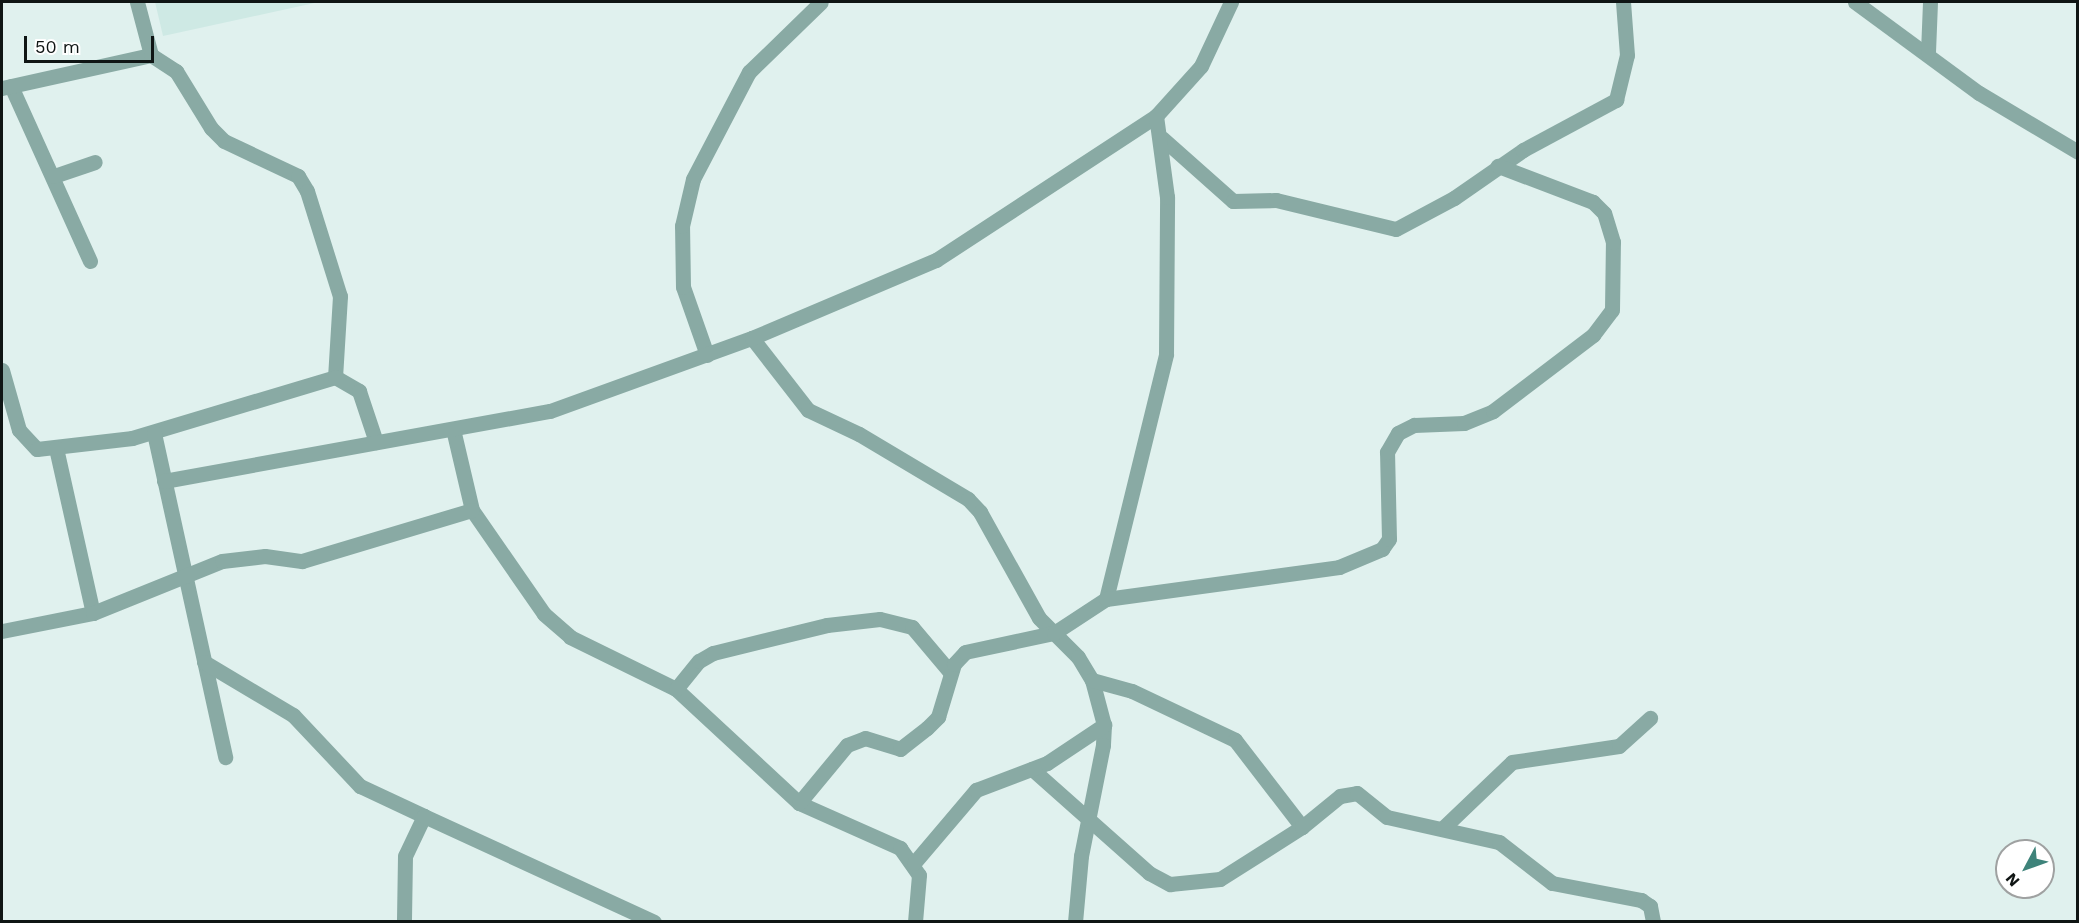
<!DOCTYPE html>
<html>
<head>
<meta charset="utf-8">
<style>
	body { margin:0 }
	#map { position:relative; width:2079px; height:923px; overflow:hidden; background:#e0f1ee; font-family:"Work Sans",sans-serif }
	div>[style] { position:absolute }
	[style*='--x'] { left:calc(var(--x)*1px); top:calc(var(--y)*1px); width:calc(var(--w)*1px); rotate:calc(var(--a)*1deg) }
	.built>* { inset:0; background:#cee9e4 }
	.minor>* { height:15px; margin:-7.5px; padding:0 7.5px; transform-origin:7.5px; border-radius:7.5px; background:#89aaa4 }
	span { translate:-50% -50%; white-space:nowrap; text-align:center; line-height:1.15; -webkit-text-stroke:6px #fff; paint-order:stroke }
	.frame { position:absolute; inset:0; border:3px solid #0f1514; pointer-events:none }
	.north { position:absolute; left:1995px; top:839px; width:60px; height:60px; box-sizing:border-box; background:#fff; border:2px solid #9fa1a1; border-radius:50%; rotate:229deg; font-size:16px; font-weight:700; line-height:24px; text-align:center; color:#0f1514 }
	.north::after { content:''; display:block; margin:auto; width:21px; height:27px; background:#3e837a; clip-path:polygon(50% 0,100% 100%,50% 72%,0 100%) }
	.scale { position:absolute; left:24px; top:36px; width:130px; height:27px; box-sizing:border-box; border:3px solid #0f1514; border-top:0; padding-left:8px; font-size:18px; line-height:21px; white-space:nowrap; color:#0f1514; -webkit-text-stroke:4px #fff; paint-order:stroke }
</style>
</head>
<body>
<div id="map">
	<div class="built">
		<div style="clip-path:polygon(155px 2px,319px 2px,163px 36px)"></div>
	</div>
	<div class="minor">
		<div style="--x:137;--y:2;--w:55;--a:75.2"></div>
		<div style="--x:1855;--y:2;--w:154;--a:36.3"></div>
		<div style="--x:1979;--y:93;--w:115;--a:30.8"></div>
		<div style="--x:1928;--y:52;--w:50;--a:-87.7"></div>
		<div style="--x:11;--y:86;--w:192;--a:65.7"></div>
		<div style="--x:2;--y:88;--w:153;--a:-12.5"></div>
		<div style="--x:151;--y:55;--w:30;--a:33"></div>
		<div style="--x:176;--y:71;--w:67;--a:58.4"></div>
		<div style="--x:211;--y:128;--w:18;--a:45"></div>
		<div style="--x:224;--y:141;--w:82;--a:25.3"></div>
		<div style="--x:298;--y:176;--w:17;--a:59"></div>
		<div style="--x:307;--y:191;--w:110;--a:72.6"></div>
		<div style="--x:340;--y:296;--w:81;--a:93.5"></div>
		<div style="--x:1162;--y:138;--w:95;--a:41.6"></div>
		<div style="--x:1233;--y:201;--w:43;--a:-1.3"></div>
		<div style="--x:1276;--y:200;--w:123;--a:13.6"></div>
		<div style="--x:1396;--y:229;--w:66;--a:-28.1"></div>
		<div style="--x:1454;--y:198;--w:84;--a:-34.8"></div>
		<div style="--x:1523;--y:150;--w:106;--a:-28.3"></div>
		<div style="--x:1616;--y:100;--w:46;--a:-76.3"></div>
		<div style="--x:1627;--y:55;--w:53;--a:-94.3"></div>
		<div style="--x:54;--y:176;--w:43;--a:-18.9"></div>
		<div style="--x:752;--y:338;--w:91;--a:52.1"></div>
		<div style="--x:808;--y:410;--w:56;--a:25.2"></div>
		<div style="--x:859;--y:434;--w:127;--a:30.8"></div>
		<div style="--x:968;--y:499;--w:18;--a:47"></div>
		<div style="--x:980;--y:512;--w:121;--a:60.9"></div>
		<div style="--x:1039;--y:618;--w:55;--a:45"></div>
		<div style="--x:1078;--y:657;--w:27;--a:59"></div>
		<div style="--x:1092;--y:680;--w:47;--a:75.1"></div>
		<div style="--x:1104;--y:725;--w:20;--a:93"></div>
		<div style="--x:1103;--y:745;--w:113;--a:101.2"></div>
		<div style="--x:1081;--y:856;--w:66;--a:95.2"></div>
		<div style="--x:707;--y:355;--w:72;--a:-109.4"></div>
		<div style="--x:683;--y:287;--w:61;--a:-90.9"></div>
		<div style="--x:682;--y:226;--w:48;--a:-76.8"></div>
		<div style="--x:693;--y:179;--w:121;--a:-62.4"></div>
		<div style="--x:749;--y:72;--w:100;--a:-44.2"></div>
		<div style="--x:2;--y:370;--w:62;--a:74.2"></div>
		<div style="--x:19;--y:430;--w:26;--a:47"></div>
		<div style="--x:37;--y:449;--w:96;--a:-6.6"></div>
		<div style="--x:132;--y:438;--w:212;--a:-16.7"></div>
		<div style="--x:335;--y:377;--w:28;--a:30"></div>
		<div style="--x:359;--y:391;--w:54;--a:71.6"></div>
		<div style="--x:453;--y:429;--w:83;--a:76.8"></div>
		<div style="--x:472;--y:510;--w:126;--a:55.3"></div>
		<div style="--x:544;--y:614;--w:35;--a:41"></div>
		<div style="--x:570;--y:637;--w:118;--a:26.1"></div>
		<div style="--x:676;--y:689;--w:168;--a:42.8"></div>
		<div style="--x:799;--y:803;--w:111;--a:24"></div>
		<div style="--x:900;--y:848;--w:33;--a:55"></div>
		<div style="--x:919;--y:875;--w:47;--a:94.9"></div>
		<div style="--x:154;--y:433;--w:332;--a:77.6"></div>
		<div style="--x:56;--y:448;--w:169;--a:77.4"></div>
		<div style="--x:164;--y:481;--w:392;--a:-10.3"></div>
		<div style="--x:550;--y:411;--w:215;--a:-19.9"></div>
		<div style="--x:752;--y:338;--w:200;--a:-23"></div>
		<div style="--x:936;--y:260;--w:263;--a:-33.2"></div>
		<div style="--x:1156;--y:116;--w:67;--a:-48"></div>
		<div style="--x:1201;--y:66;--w:71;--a:-64.9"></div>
		<div style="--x:1106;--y:599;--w:252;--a:-76.2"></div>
		<div style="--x:1166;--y:354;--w:157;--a:-89.6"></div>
		<div style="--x:1167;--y:197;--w:82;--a:-97.7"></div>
		<div style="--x:2;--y:631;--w:93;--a:-11.2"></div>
		<div style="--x:93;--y:613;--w:139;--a:-22"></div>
		<div style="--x:222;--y:561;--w:43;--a:-6.6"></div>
		<div style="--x:265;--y:556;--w:37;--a:8"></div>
		<div style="--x:302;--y:561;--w:177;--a:-16.7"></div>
		<div style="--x:204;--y:662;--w:104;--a:30.8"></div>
		<div style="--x:293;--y:715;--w:98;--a:46.7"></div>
		<div style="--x:360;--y:786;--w:71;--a:25.1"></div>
		<div style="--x:424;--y:816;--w:44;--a:115.4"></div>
		<div style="--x:405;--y:856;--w:66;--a:90.9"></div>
		<div style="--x:1092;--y:680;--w:41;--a:15.4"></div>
		<div style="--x:1132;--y:691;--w:114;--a:25.4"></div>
		<div style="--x:1235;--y:740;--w:110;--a:52.4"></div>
		<div style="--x:676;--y:689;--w:36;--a:-51"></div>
		<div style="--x:699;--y:661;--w:16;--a:-30"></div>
		<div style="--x:713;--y:653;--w:117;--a:-13.8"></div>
		<div style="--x:827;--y:625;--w:53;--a:-6.5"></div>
		<div style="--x:880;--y:619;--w:33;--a:14"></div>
		<div style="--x:912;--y:627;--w:59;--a:49.8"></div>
		<div style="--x:1032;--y:769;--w:157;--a:41.6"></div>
		<div style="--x:1149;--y:873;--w:24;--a:28"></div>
		<div style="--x:1170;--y:884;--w:50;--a:-5.7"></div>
		<div style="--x:1220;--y:879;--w:97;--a:-32.4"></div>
		<div style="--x:1302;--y:827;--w:49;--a:-39.2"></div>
		<div style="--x:1340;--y:796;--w:17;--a:-10"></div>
		<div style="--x:1357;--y:793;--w:38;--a:39"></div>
		<div style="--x:1387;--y:817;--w:115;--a:12.6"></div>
		<div style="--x:1499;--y:842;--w:67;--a:37.7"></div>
		<div style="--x:1552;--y:883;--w:91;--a:10.8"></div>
		<div style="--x:1641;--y:900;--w:11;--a:34"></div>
		<div style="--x:1650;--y:906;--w:16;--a:79"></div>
		<div style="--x:799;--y:803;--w:75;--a:-50.4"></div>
		<div style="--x:847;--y:745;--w:19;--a:-21"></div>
		<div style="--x:865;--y:738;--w:37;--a:17"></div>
		<div style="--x:900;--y:749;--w:34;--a:-38"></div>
		<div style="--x:927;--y:728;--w:16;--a:-45"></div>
		<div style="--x:938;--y:717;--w:55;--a:-73.2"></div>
		<div style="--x:954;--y:664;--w:16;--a:-47"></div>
		<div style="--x:965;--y:652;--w:91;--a:-12.1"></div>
		<div style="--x:1054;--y:633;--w:62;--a:-33.2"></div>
		<div style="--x:1106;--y:599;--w:235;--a:-7.8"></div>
		<div style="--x:1339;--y:567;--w:47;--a:-22.7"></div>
		<div style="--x:1382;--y:549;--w:12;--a:-55"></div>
		<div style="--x:1389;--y:539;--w:87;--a:-91.3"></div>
		<div style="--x:1387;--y:452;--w:22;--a:-60"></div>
		<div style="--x:1398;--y:433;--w:18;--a:-27"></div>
		<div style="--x:1414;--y:425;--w:50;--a:-2.3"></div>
		<div style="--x:1464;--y:423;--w:31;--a:-22"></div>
		<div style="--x:1493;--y:411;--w:126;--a:-37.2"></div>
		<div style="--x:1593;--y:335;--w:31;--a:-53"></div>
		<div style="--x:1612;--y:310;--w:68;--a:-89.2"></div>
		<div style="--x:1613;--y:242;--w:30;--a:-107"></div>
		<div style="--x:1604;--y:213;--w:16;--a:-135"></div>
		<div style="--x:1593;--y:202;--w:102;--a:-159.2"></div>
		<div style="--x:424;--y:816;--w:253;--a:24.7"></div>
		<div style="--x:1443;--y:828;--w:95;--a:-43.7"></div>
		<div style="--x:1512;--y:762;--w:108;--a:-8.5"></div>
		<div style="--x:1619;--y:746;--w:42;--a:-42.1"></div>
		<div style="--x:914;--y:863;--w:96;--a:-49.7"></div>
		<div style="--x:976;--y:790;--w:76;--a:-20.8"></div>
		<div style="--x:1047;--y:763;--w:69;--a:-33.7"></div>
	</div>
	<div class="frame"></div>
	<div class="north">N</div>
	<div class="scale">50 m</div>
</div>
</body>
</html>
